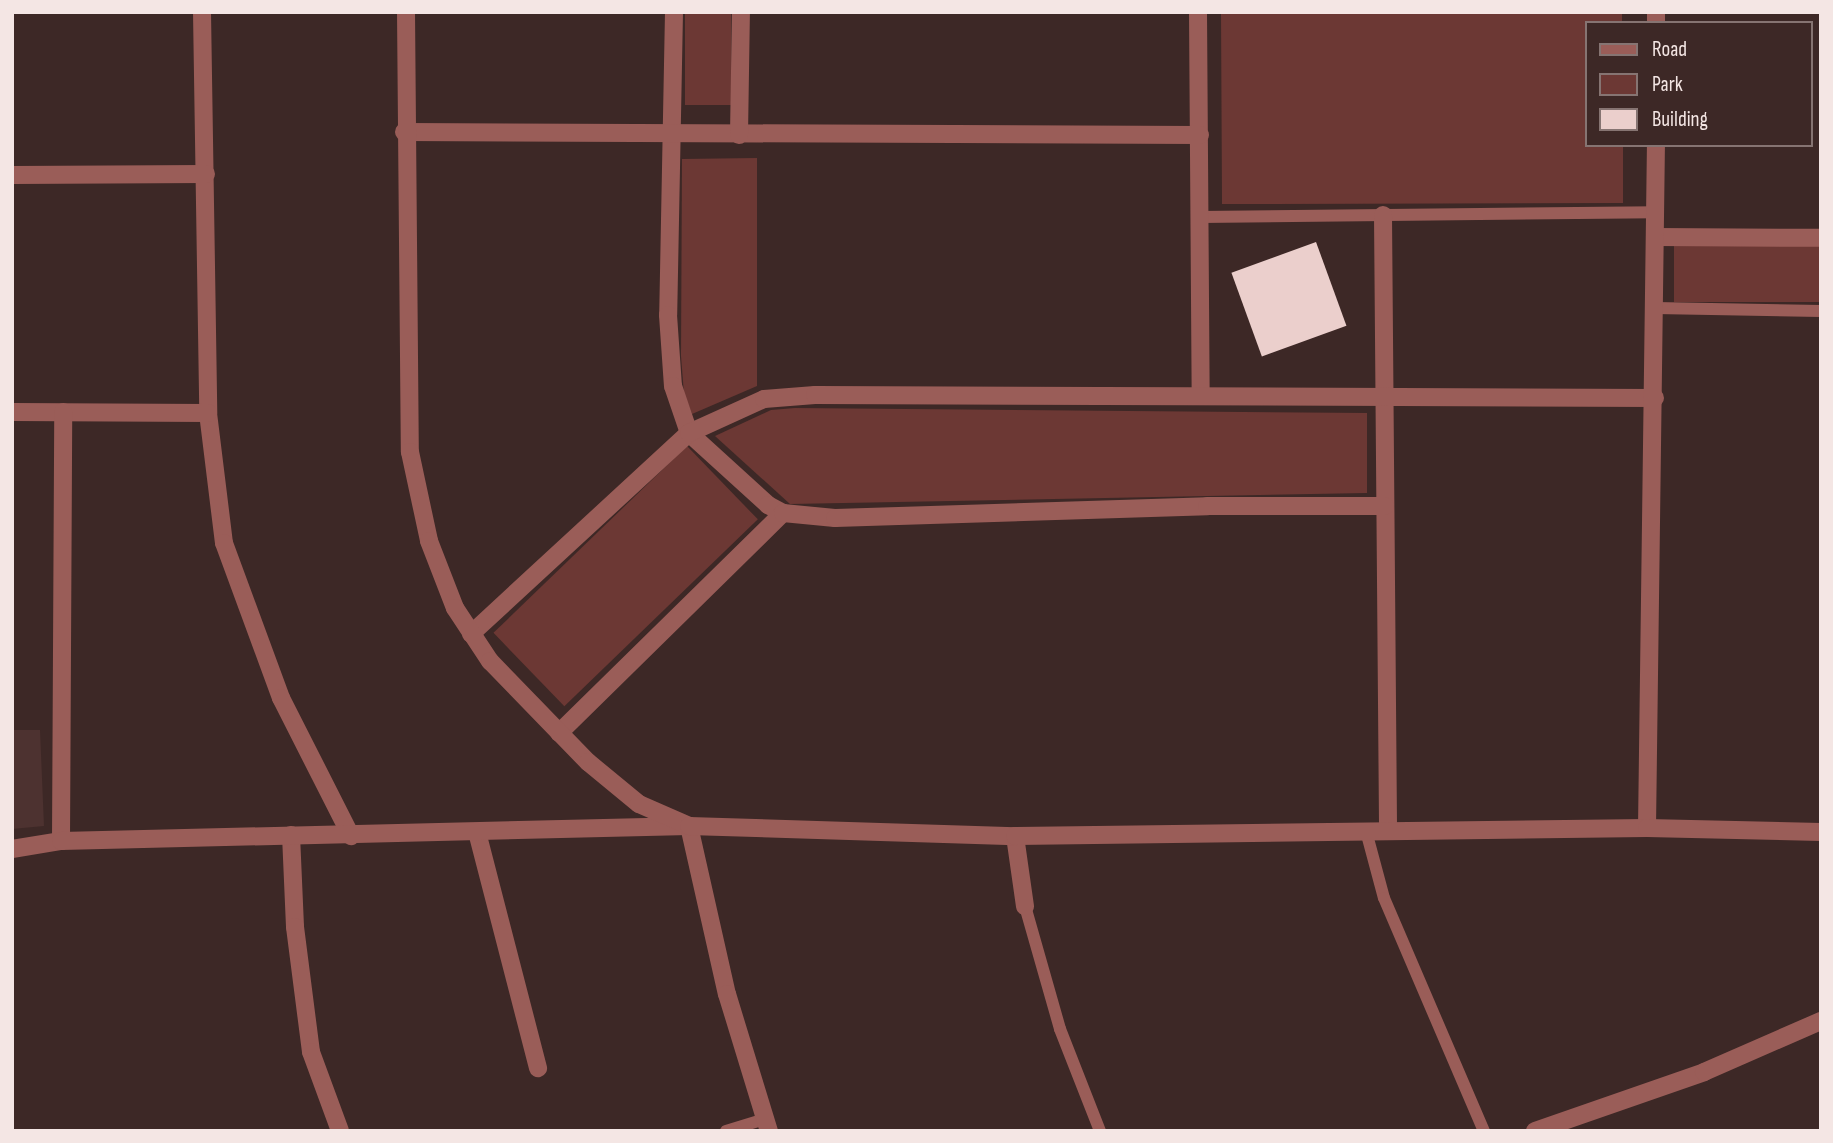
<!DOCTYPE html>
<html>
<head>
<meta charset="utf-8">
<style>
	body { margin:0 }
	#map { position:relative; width:1833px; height:1143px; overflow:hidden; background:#3d2826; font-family:"Sofia Sans Condensed",sans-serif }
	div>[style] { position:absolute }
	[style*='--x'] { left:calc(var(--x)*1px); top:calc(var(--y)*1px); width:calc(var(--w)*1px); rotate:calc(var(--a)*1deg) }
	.built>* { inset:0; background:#4d3230 }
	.green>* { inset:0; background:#6c3834; transform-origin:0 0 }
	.building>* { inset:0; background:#ebcfcc; transform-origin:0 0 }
	.service>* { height:12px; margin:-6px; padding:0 6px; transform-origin:6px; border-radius:6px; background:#9a5d58 }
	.minor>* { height:18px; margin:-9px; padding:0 9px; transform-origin:9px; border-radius:9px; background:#9a5d58 }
	.tertiary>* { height:18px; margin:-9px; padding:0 9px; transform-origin:9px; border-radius:9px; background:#9a5d58 }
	span { translate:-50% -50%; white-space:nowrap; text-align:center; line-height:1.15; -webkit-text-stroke:7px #3d2826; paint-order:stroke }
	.frame { position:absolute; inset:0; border:14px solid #f4e6e4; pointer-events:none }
	.legend { position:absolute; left:1585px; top:21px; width:228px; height:126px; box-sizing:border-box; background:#3d2826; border:2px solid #867472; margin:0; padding:9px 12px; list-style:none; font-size:21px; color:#f4e6e4 }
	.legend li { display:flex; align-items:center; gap:14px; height:35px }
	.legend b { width:35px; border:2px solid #867472 }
</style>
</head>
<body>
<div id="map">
	<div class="built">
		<div style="clip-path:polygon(12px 730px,40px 730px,44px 826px,12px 829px)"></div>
	</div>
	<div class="green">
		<div style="left:685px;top:12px;width:46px;height:93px"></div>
		<div style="clip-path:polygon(1221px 12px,1622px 12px,1622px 23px,1586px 23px,1586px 145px,1623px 145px,1623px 203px,1222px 204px)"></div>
		<div style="clip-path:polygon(757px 158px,757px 386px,692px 414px,684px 394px,681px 356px,682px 159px)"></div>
		<div style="left:1674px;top:246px;width:147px;height:56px"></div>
		<div style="clip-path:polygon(795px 408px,1367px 413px,1367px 493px,790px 504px,715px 436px,771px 410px)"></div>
		<div style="left:687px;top:446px;width:102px;height:269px;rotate:46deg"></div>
	</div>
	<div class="building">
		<div style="left:1316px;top:242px;width:89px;height:90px;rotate:70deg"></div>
	</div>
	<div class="service">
		<div style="--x:1200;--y:217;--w:455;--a:-0.6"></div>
		<div style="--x:1655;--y:308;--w:166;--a:1"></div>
		<div style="--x:1366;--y:831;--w:69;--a:75"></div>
		<div style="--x:1384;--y:898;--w:254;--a:66.8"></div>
		<div style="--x:1025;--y:906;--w:128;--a:74.1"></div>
		<div style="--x:1060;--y:1029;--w:110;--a:68.6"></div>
		<div style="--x:726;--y:1131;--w:41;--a:-17.1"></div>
	</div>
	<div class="minor">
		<div style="--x:202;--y:12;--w:401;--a:89.1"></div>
		<div style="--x:208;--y:413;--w:131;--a:83"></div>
		<div style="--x:224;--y:543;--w:165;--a:69.8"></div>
		<div style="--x:281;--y:698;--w:155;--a:63.1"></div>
		<div style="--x:674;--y:12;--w:303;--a:91.1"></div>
		<div style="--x:668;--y:315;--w:71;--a:86"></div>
		<div style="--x:673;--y:386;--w:50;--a:71.2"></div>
		<div style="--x:689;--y:433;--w:107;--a:42.3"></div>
		<div style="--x:768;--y:505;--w:17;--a:28"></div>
		<div style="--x:1198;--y:12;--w:383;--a:89.6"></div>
		<div style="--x:1656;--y:23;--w:11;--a:-90"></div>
		<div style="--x:404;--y:132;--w:796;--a:0.22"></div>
		<div style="--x:739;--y:135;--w:123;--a:-89.1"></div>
		<div style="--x:12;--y:175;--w:194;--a:-0.3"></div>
		<div style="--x:1383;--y:215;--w:616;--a:89.53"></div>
		<div style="--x:1655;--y:237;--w:166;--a:0.3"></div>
		<div style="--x:12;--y:412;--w:196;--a:0.3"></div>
		<div style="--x:471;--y:634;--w:297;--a:-42.7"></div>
		<div style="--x:689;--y:433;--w:82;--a:-24.4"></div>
		<div style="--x:764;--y:399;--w:51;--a:-4.5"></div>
		<div style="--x:815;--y:395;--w:840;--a:0.2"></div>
		<div style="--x:559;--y:733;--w:314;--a:-44.5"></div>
		<div style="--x:783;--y:513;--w:52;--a:5.5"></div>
		<div style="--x:835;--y:518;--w:372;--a:-1.8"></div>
		<div style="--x:1207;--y:506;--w:178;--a:0"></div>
		<div style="--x:1647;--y:828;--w:683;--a:-89.25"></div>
		<div style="--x:477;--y:832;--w:244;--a:75.5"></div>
		<div style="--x:291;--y:835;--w:92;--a:87.5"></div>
		<div style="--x:295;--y:927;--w:126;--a:82.7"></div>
		<div style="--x:311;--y:1052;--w:84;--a:69.8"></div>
		<div style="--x:1015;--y:836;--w:71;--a:81.9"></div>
		<div style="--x:61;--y:841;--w:429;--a:-89.7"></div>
		<div style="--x:12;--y:849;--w:50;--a:-9.3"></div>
		<div style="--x:61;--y:841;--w:628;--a:-1.37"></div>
		<div style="--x:689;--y:826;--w:172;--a:77.3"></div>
		<div style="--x:727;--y:994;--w:143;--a:73"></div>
		<div style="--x:1535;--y:1131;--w:179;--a:-19.2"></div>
		<div style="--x:1704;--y:1072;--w:128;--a:-23.6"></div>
	</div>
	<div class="tertiary">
		<div style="--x:406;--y:12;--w:440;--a:89.5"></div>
		<div style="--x:410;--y:452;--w:91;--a:77.9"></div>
		<div style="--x:429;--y:541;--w:72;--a:68.8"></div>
		<div style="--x:455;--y:608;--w:64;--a:56.6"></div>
		<div style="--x:490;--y:661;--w:141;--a:45.9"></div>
		<div style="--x:588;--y:762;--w:66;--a:39.5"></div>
		<div style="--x:639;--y:804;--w:55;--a:23.7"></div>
		<div style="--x:689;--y:826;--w:326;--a:1.8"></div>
		<div style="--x:1015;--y:836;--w:632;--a:-0.73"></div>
		<div style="--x:1647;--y:828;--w:174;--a:1.3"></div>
	</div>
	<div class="frame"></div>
	<ul class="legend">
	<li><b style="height:9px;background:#9a5d58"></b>Road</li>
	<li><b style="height:19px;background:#6c3834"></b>Park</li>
	<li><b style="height:19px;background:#ebcfcc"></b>Building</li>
	</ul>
</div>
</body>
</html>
